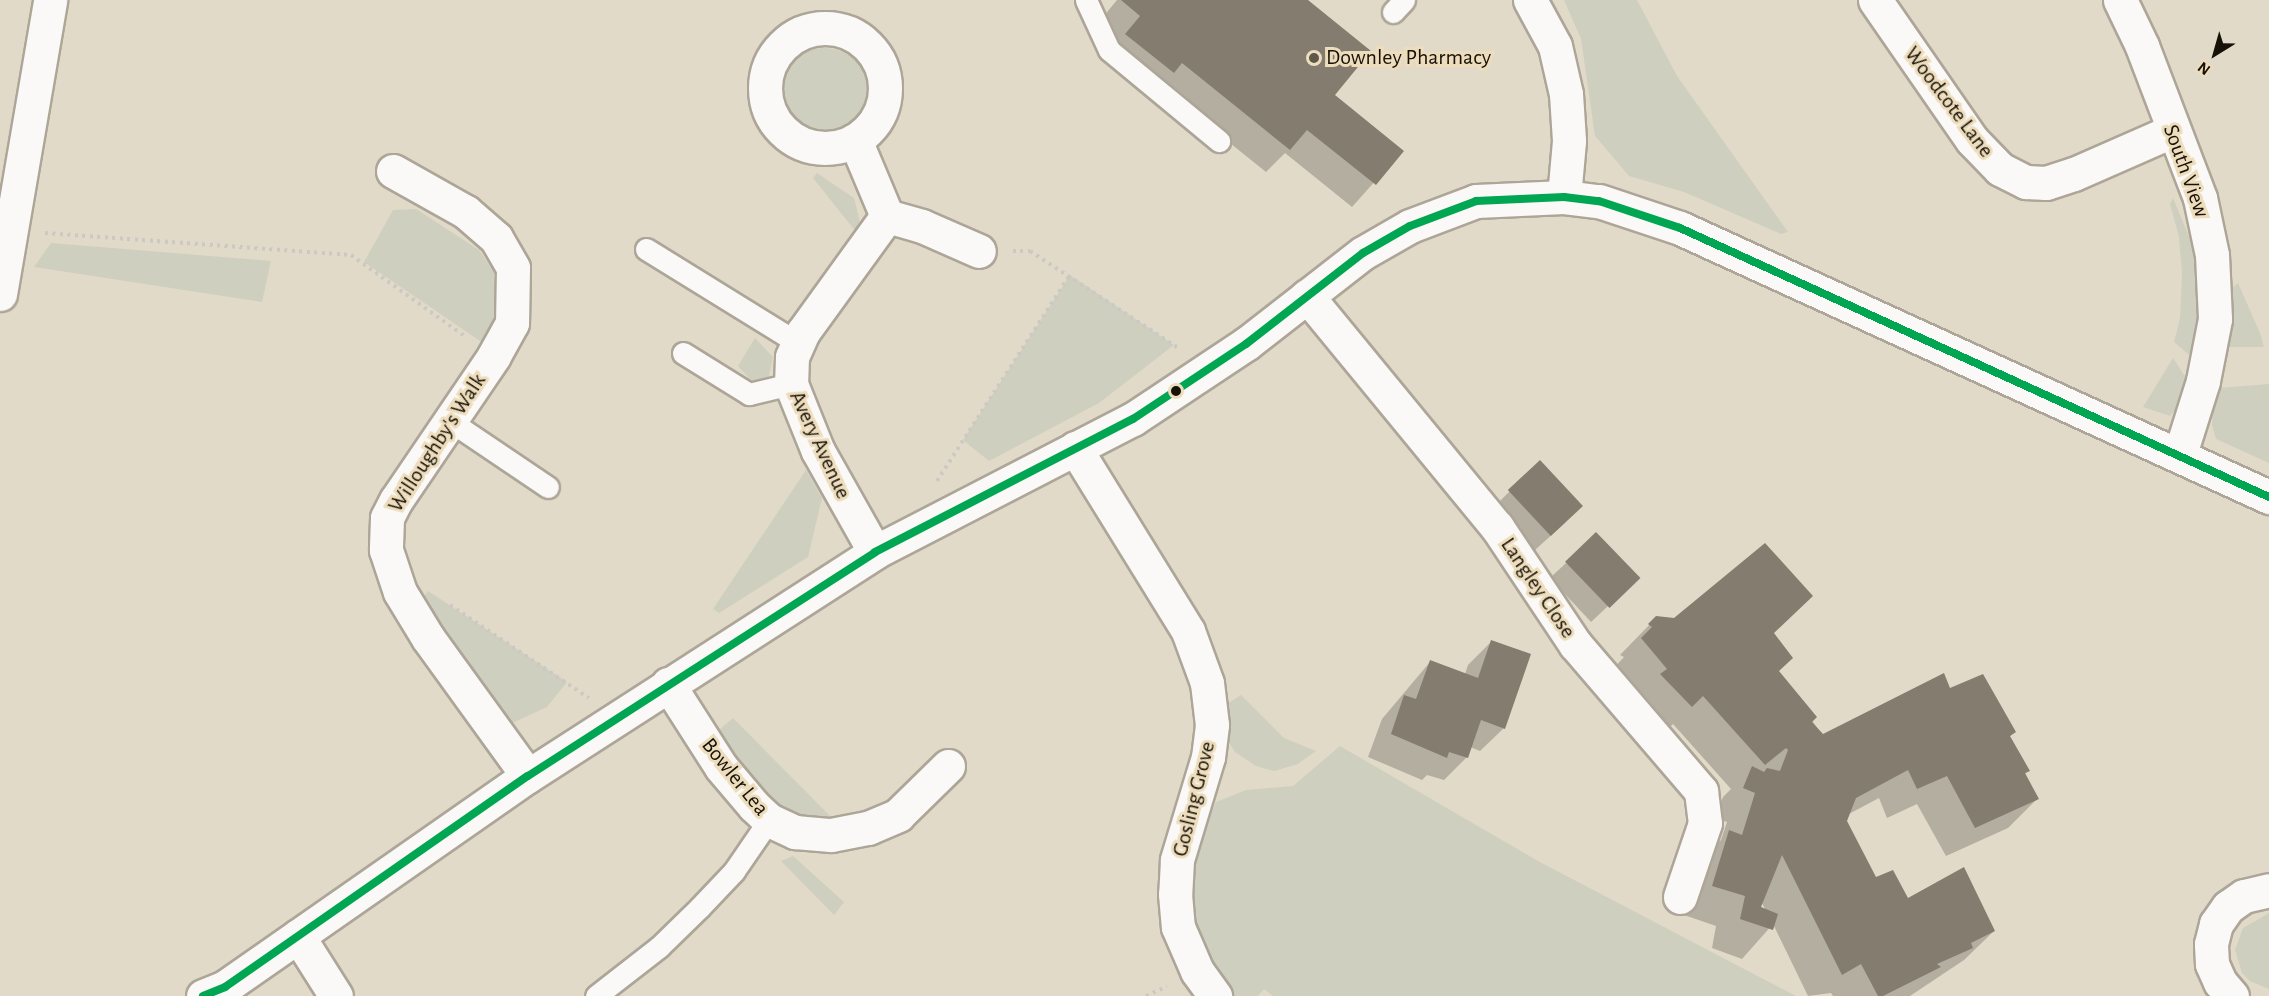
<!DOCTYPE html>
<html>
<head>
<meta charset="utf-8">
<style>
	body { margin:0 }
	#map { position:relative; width:2269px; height:996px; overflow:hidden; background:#e2dac8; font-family:"Alegreya Sans",sans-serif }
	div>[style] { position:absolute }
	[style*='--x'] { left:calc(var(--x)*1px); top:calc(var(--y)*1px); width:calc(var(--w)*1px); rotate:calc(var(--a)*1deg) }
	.green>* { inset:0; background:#cecfbe }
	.round { border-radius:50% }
	.shadow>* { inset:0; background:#0003 }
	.building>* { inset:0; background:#837c6f; transform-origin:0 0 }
	.path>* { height:4px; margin-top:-2px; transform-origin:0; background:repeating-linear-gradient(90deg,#ccc9c4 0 3px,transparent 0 7.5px) }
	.roads { filter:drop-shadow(2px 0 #ada698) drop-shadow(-2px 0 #ada698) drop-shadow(0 2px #ada698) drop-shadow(0 -2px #ada698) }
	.lane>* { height:21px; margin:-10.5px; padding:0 10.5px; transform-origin:10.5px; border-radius:10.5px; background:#fbf9f7 }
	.street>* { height:33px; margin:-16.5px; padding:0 16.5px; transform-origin:16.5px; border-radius:16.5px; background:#fbf9f7 }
	.street>.ring { margin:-16.5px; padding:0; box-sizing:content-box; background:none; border:33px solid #fbf9f7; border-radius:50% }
	.secondary>* { height:33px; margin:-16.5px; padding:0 16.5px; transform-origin:16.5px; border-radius:16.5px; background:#fbf9f7 }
	.bus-1>* { height:8px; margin:-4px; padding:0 4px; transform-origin:4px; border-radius:4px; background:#00a651 }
	.dots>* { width:16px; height:16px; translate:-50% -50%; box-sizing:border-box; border:3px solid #edddbd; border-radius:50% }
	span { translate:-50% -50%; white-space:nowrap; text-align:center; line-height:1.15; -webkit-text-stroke:6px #edddbd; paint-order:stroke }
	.poi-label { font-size:22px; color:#171207 }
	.left { translate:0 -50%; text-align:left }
	.street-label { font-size:22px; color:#171207 }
	.north { position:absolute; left:2185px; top:24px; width:60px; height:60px; -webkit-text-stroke:4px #edddbd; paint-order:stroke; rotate:217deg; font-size:16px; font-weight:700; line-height:24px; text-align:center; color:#171207 }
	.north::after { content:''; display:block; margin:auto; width:21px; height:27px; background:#171207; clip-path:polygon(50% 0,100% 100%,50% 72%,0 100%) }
</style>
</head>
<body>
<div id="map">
	<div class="green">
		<div style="clip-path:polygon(1564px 0,1637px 0,1677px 76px,1788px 232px,1781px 234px,1684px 192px,1629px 176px,1595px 136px,1581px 39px)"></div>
		<div class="round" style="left:778px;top:48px;width:92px;height:92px"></div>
		<div style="clip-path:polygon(817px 173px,854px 198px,860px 222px,857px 233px,813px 178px)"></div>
		<div style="clip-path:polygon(2173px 198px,2192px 244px,2198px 283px,2201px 313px,2196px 354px,2188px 354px,2174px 342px,2180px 318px,2182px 273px,2179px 237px,2170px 204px)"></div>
		<div style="clip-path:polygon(416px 209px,479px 250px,494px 272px,497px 301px,492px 333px,483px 343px,364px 262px,393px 210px)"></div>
		<div style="clip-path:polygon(51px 243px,271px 261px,262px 302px,34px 267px)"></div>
		<div style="clip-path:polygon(1070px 275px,1174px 345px,1099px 403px,989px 461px,963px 440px)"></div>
		<div style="clip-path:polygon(2238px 283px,2260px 333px,2264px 347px,2228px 347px,2228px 292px)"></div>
		<div style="clip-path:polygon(755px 338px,773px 357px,767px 384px,750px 379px,738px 366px)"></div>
		<div style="clip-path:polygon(2173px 358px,2188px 381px,2183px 402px,2170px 416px,2143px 407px)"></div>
		<div style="clip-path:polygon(2269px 384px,2269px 463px,2216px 439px,2212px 425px,2214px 395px,2219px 388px)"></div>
		<div style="clip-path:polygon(806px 470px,822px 498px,808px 557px,719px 613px,713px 609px)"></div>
		<div style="clip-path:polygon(428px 591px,567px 682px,547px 707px,508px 725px,418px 605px)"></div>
		<div style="clip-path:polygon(1241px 695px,1284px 738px,1316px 751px,1298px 764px,1274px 771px,1256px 766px,1235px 752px,1224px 735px,1223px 701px,1230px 702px)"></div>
		<div style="clip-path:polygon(733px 718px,839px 825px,822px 825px,771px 806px,724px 750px,718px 731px)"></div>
		<div style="clip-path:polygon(1340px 746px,1538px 861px,1796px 996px,1273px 996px,1264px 989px,1258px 996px,1235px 996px,1217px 976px,1193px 926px,1188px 888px,1194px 855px,1216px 802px,1246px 790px,1293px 786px)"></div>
		<div style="clip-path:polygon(793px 856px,844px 902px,834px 915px,781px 861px)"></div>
		<div style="clip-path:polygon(2269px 913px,2269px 989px,2250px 981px,2242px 973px,2235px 950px,2243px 928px)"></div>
	</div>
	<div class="shadow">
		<div style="clip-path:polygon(1117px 0,1306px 0,1333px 95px,1402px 151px,1352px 207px,1285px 153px,1266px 172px,1159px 86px,1104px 58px,1118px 39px,1098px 23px)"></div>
		<div style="clip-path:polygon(1510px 491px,1566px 522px,1535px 550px,1494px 507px)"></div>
		<div style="clip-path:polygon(1566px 563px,1622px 593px,1591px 622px,1550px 578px)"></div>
		<div style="clip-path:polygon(evenodd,1657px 617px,1772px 634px,1777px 671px,1823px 736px,1949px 690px,2014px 732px,2009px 737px,2028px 771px,2024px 775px,2037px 799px,2008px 828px,1946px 856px,1917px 804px,1887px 818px,1879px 798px,1847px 815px,1845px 821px,1875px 879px,1907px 900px,1994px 931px,1964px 960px,1910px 996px,1833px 996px,1831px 993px,1808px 996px,1773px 924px,1742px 959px,1712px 948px,1716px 926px,1684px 915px,1700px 861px,1721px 840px,1727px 822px,1715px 818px,1723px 797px,1731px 789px,1673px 724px,1662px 735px,1613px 669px,1624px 657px,1620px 655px,1657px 617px,1761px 901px,1766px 911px,1759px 908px,1761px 901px)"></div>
		<div style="clip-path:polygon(1491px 642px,1504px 728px,1480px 751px,1470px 747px,1467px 757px,1444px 780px,1427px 775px,1422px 780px,1368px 757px,1382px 719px,1430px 662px,1465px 674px,1468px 665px)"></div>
	</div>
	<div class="building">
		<div style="clip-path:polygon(1121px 0,1308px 0,1371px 51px,1335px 95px,1404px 151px,1376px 185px,1307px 130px,1290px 150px,1182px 63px,1174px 73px,1125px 34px,1140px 16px)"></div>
		<div style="left:1540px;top:460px;width:63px;height:44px;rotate:47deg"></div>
		<div style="left:1596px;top:532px;width:64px;height:43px;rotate:46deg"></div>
		<div style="clip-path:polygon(1765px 543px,1813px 596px,1774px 633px,1793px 658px,1779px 671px,1817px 717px,1812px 722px,1823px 734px,1944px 673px,1950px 688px,1983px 674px,2016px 732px,2010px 736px,2030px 771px,2025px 773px,2039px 799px,1975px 828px,1947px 776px,1917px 789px,1908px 770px,1856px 798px,1847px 821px,1876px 877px,1893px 870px,1908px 898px,1964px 867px,1995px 931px,1971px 943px,1973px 948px,1937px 964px,1941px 967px,1883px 996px,1878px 996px,1861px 964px,1842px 975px,1782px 855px,1761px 907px,1778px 914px,1773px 930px,1740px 919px,1745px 896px,1712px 886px,1729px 830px,1742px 835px,1755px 793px,1743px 788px,1752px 766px,1764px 772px,1767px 768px,1780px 771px,1788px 750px,1786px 748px,1765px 765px,1703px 696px,1692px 707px,1660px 674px,1667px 669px,1641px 638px,1652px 627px,1648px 624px,1656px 616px,1674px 618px)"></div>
		<div style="clip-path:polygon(1491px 640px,1531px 654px,1505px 729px,1481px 720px,1468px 758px,1449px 752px,1447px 758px,1391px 734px,1404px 695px,1416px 699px,1430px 660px,1478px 678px)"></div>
	</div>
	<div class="path">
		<div style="--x:45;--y:233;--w:307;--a:4.1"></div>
		<div style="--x:351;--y:255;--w:141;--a:35.5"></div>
		<div style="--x:1013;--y:251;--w:17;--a:0"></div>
		<div style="--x:1030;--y:251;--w:179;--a:33.2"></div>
		<div style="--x:937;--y:481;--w:245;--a:-57.2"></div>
		<div style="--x:450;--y:605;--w:167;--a:33.8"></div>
		<div style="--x:1146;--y:996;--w:23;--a:-25"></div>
	</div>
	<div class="roads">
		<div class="lane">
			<div style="--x:1086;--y:0;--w:55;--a:65.3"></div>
			<div style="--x:1109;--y:50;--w:143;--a:39.6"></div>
			<div style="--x:1393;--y:12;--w:16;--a:-47"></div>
			<div style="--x:646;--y:249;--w:179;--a:31.7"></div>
			<div style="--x:683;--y:353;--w:78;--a:31.8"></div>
			<div style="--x:749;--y:394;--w:43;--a:-13.4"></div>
			<div style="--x:450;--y:421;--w:118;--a:34"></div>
			<div style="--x:596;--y:996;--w:80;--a:-37.9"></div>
			<div style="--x:659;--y:947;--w:57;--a:-44.3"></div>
			<div style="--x:700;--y:907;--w:50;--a:-46.6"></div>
			<div style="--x:734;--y:871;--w:62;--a:-55.5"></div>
		</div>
		<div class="street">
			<div style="--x:1530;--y:0;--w:52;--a:61.5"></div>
			<div style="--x:1555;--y:46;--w:49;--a:77.1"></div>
			<div style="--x:1566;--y:94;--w:47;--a:86.3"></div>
			<div style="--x:1569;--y:141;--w:56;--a:95.1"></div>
			<div style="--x:1875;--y:0;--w:170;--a:55.3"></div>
			<div style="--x:1972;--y:140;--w:40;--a:46"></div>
			<div style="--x:2000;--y:169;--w:29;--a:27"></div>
			<div style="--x:2026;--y:182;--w:20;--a:3"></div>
			<div style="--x:2046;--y:183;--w:29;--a:-18"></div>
			<div style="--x:2074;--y:174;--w:107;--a:-23.7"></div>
			<div style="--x:2120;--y:0;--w:51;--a:64.4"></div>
			<div style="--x:2142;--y:46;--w:163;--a:69.1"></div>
			<div style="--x:2200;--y:198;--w:58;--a:78.1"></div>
			<div style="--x:2212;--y:255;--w:64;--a:87.3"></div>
			<div style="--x:2215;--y:319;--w:63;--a:101"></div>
			<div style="--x:2203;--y:381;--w:77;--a:107.5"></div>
			<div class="ring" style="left:765px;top:28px;width:87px;height:87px"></div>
			<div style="--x:855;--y:140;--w:82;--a:67.2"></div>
			<div style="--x:887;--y:216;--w:143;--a:125.9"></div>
			<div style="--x:803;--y:332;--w:27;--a:114"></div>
			<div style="--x:792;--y:357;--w:27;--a:92"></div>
			<div style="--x:791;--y:384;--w:72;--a:68.1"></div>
			<div style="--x:818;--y:451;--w:116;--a:60.6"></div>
			<div style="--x:393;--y:171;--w:84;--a:29.3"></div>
			<div style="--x:466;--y:212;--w:40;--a:41"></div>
			<div style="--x:496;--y:238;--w:34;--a:60"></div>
			<div style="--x:513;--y:268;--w:55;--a:91"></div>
			<div style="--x:512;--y:323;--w:38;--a:119"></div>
			<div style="--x:494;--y:356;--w:174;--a:124.2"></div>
			<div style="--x:396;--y:500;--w:20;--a:117"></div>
			<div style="--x:387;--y:518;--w:32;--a:92"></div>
			<div style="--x:386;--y:550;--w:44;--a:71.6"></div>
			<div style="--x:400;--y:592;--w:54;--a:58.7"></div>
			<div style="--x:428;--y:638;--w:170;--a:54.1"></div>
			<div style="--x:887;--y:216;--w:36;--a:16"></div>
			<div style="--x:922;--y:226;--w:62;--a:23.7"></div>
			<div style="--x:1307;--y:296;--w:299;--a:50.6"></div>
			<div style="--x:1497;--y:527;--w:141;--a:56.3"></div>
			<div style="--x:1575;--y:644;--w:194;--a:49.4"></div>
			<div style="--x:1701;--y:791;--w:32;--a:83"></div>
			<div style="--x:1705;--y:823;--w:78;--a:108.7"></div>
			<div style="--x:1075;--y:448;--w:215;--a:58.3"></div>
			<div style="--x:1188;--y:631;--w:55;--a:69.9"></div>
			<div style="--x:1207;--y:683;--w:42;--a:83.2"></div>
			<div style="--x:1212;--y:725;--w:32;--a:97"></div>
			<div style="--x:1208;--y:757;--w:108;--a:106.8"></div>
			<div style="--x:1177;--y:860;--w:34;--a:93"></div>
			<div style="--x:1175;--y:894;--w:33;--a:85"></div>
			<div style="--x:1178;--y:927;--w:48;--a:66.6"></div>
			<div style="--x:1197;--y:971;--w:31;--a:54"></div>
			<div style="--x:668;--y:684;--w:98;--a:57.4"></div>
			<div style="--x:721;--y:767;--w:51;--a:49.8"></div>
			<div style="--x:754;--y:806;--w:21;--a:43"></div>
			<div style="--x:769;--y:820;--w:29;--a:25"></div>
			<div style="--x:795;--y:832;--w:36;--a:5"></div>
			<div style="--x:831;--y:835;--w:38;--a:-11"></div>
			<div style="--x:868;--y:828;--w:33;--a:-23"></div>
			<div style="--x:898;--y:815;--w:70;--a:-44.4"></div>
			<div style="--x:298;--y:936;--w:71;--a:57.7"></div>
			<div style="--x:203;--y:996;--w:24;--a:-22"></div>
			<div style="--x:225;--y:987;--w:369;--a:-34.9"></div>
			<div style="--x:528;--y:776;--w:413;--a:-32.8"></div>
			<div style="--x:875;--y:552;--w:290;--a:-27.3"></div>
			<div style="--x:1133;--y:419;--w:136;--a:-33.6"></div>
			<div style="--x:1246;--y:344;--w:148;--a:-37.9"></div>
			<div style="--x:1363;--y:253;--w:54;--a:-29.9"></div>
			<div style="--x:1410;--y:226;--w:71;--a:-20.7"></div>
			<div style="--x:1476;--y:201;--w:88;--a:-2.6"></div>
			<div style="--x:1564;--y:197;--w:35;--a:7"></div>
			<div style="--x:1599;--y:201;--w:85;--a:18.4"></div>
			<div style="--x:1680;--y:228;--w:648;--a:24.55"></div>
			<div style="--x:2232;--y:996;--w:18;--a:-131"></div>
			<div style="--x:2220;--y:982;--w:20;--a:-114"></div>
			<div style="--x:2212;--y:964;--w:20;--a:-93"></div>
			<div style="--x:2211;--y:944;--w:21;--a:-76"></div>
			<div style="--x:2216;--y:924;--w:21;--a:-55"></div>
			<div style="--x:2228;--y:907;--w:19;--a:-35"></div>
			<div style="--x:2244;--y:896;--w:26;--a:-13"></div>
		</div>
		<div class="secondary">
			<div style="--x:0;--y:294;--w:298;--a:-80.3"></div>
		</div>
	</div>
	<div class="bus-1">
		<div style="--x:203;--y:996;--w:24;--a:-22"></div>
		<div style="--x:225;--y:987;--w:369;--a:-34.9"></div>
		<div style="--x:528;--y:776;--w:413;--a:-32.8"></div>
		<div style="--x:875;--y:552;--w:290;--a:-27.3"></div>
		<div style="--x:1133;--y:419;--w:136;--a:-33.6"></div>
		<div style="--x:1246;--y:344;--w:148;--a:-37.9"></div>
		<div style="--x:1363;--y:253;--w:54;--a:-29.9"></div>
		<div style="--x:1410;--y:226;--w:71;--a:-20.7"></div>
		<div style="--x:1476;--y:201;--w:88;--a:-2.6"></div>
		<div style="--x:1564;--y:197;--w:35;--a:7"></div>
		<div style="--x:1599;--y:201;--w:85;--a:18.4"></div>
		<div style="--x:1680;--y:228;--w:648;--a:24.55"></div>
	</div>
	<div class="dots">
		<div style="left:1314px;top:58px;background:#5e584b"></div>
		<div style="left:1176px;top:391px;background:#171207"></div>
	</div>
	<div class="poi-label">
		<span class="left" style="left:1326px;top:58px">Downley Pharmacy</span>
	</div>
	<div class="street-label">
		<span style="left:1949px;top:102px;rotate:53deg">Woodcote Lane</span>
		<span style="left:2186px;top:171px;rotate:70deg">South View</span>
		<span style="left:437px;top:443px;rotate:-57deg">Willoughby's Walk</span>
		<span style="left:820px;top:445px;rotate:65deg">Avery Avenue</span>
		<span style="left:1538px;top:588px;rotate:56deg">Langley Close</span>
		<span style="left:735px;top:777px;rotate:51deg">Bowler Lea</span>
		<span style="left:1194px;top:799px;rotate:-76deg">Gosling Grove</span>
	</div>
	<div class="north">N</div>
</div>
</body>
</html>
